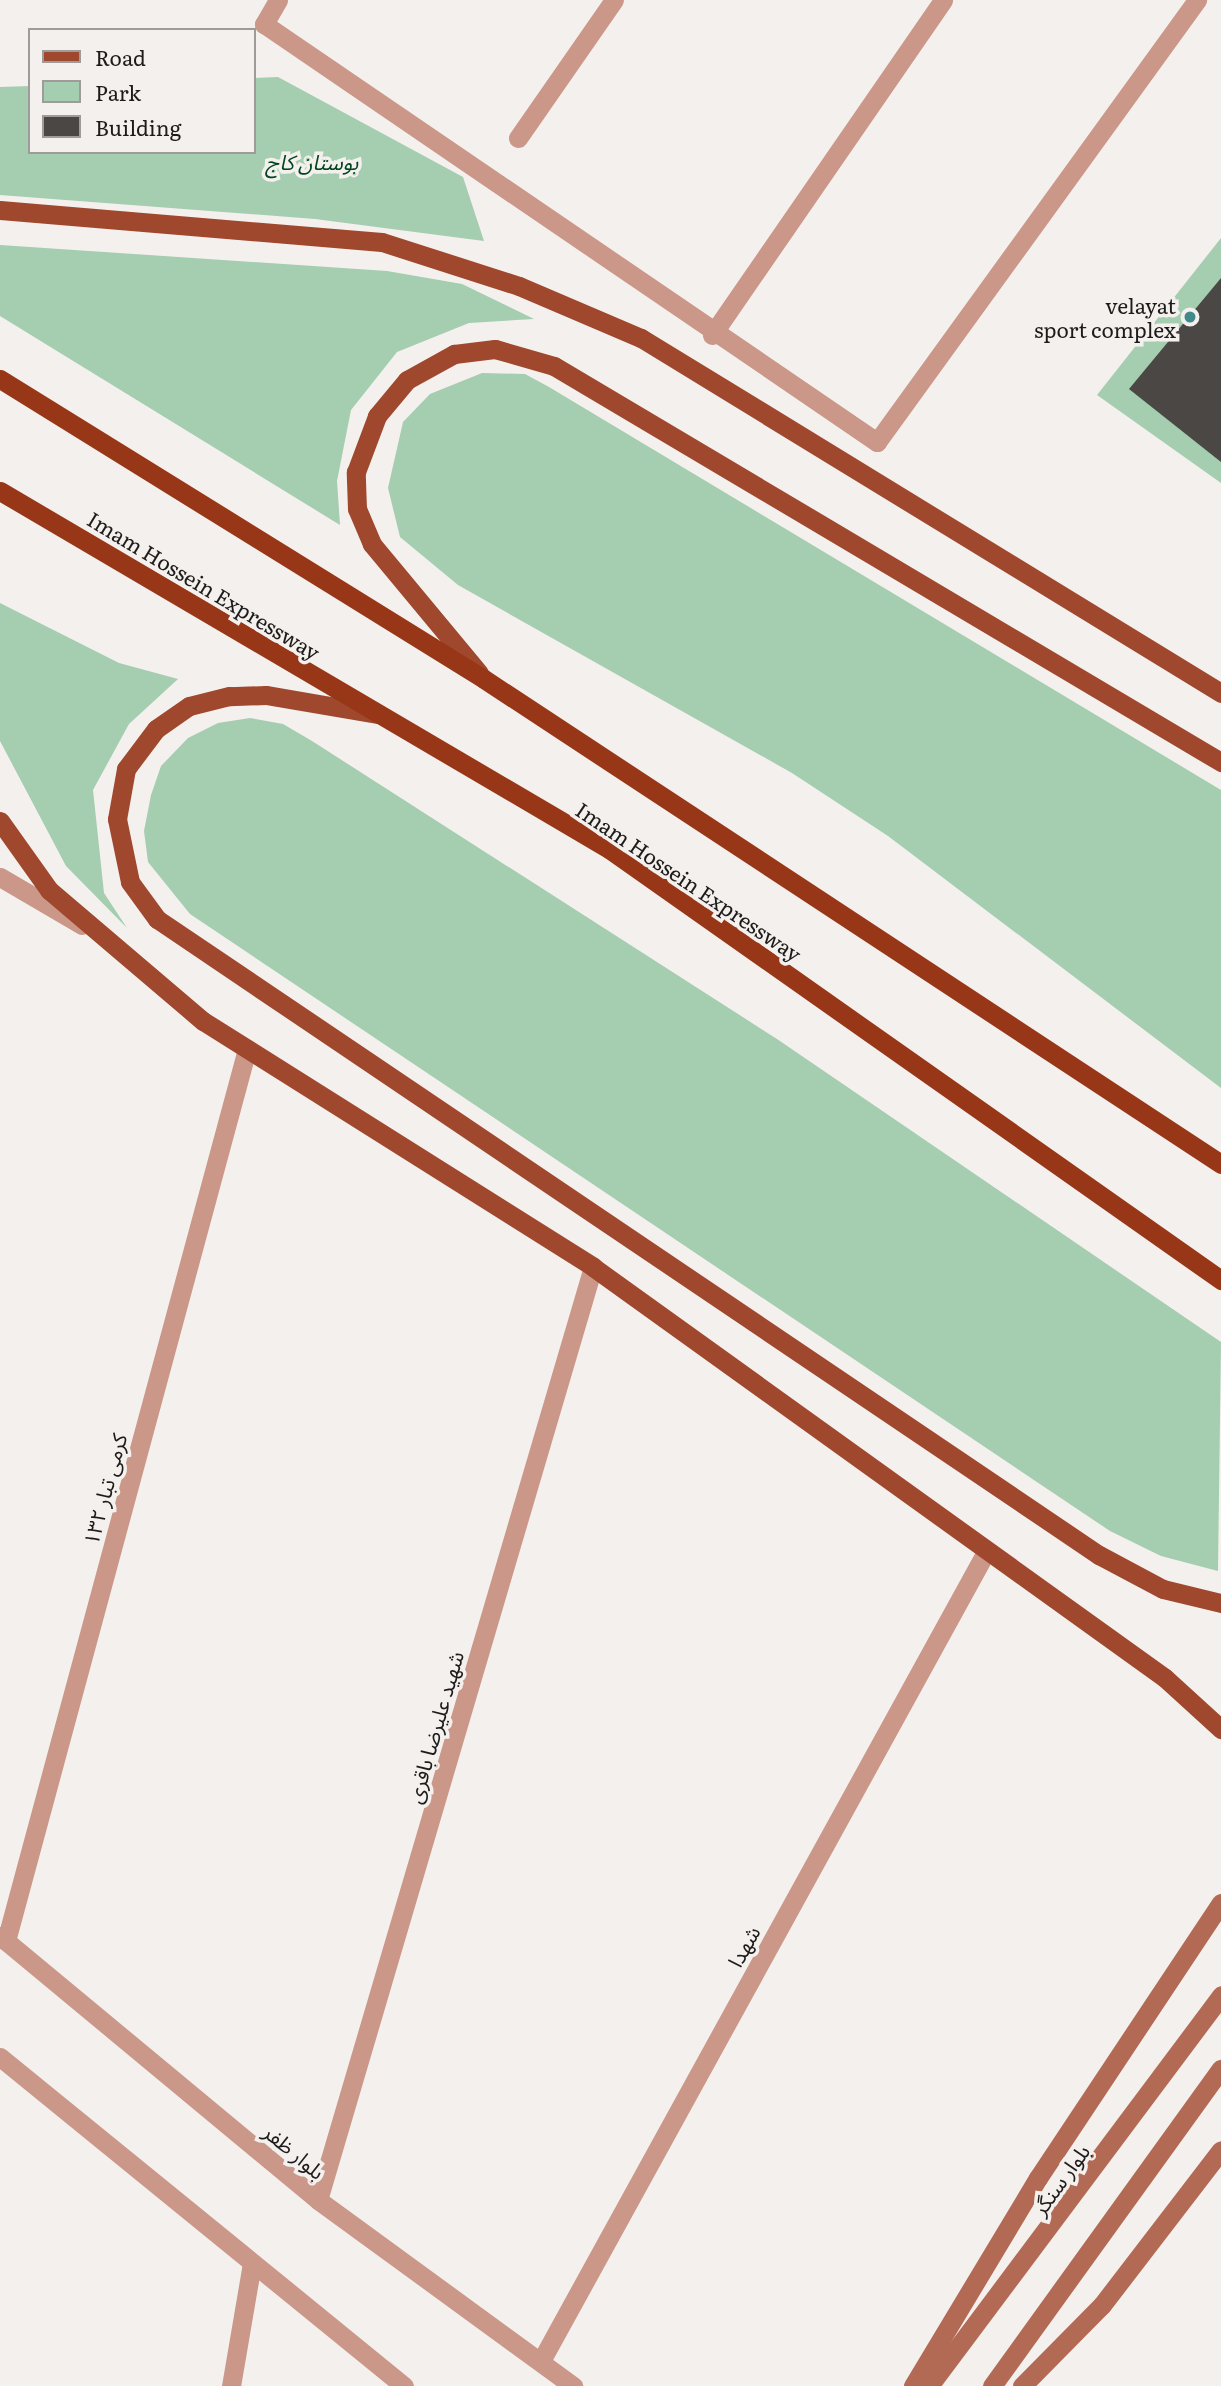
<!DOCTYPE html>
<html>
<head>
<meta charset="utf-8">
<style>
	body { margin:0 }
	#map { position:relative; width:1221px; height:2386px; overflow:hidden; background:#f4f0ee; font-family:Literata,"Noto Sans Arabic",serif }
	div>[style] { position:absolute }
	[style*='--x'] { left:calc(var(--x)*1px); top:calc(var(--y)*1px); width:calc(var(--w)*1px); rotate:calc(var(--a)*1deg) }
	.green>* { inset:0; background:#a5cdaf }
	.building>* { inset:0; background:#4a4745 }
	.minor>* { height:19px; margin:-9.5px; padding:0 9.5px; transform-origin:9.5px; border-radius:9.5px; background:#ca9788 }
	.tertiary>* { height:19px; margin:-9.5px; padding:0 9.5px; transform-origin:9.5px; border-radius:9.5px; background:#ca9788 }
	.secondary>* { height:19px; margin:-9.5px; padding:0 9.5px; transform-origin:9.5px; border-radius:9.5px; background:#b36a55 }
	.primary>* { height:19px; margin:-9.5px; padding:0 9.5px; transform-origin:9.5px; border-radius:9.5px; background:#a0482e }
	.trunk>* { height:19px; margin:-9.5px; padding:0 9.5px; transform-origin:9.5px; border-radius:9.5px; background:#983717 }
	.dots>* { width:19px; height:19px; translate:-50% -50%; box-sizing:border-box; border:4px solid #f4f0ee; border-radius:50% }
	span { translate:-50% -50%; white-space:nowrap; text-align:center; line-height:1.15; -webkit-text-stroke:7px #f4f0ee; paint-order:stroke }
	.park-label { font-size:21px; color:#004720; font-style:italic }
	.poi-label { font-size:21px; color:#1e1c1b }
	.right { translate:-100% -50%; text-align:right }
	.street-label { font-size:21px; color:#1e1c1b }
	.legend { position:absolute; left:28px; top:28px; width:228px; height:126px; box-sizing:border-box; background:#f4f0ee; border:2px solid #9e9b9a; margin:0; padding:9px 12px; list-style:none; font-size:21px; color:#1e1c1b }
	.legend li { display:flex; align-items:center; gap:14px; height:35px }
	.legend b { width:35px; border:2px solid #9e9b9a }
</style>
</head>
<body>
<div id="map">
	<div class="green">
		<div style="clip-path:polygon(278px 77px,463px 177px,484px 241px,315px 219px,0 195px,0 87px,30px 86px,30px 152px,254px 152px,254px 78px)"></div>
		<div style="clip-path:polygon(1221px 238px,1221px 483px,1097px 395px)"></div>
		<div style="clip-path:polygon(0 245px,387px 271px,462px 284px,534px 319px,469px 323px,397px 352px,351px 410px,337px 481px,340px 525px,0 316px)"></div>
		<div style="clip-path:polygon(482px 373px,525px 374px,549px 387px,1221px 790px,1221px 1088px,888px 836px,792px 773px,458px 585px,400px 537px,388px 488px,403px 422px,430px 394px)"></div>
		<div style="clip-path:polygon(0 603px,119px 663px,178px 679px,129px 724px,93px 790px,104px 893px,127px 928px,66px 866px,0 741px)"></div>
		<div style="clip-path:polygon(250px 718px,283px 724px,312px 741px,777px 1039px,1221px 1342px,1218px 1571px,1161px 1556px,1110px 1531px,190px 914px,148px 862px,144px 831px,151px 795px,161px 766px,188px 738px,218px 723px)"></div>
	</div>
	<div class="building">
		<div style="clip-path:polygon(1221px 278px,1221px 462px,1129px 389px)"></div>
	</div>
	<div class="minor">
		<div style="--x:278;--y:0;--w:28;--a:120"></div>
		<div style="--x:264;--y:24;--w:742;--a:34.29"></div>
		<div style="--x:877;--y:442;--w:546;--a:-54.1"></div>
		<div style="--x:518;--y:138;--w:168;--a:-55.2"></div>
		<div style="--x:712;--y:335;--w:407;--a:-55.4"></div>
		<div style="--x:0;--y:877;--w:95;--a:30.3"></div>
		<div style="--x:6;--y:1941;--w:924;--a:-74.88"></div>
		<div style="--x:318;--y:2200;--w:973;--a:-73.58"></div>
		<div style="--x:541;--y:2361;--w:923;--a:-61.19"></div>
		<div style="--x:231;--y:2386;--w:125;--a:-80.3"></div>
	</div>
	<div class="tertiary">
		<div style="--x:0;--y:1936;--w:413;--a:39.7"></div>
		<div style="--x:318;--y:2200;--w:316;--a:36.1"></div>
		<div style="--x:0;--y:2057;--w:521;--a:39.16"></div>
	</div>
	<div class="secondary">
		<div style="--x:913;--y:2386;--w:243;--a:-59"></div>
		<div style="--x:1038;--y:2178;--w:330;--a:-56.4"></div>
		<div style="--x:929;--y:2386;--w:488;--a:-53.2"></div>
		<div style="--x:992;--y:2386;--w:391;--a:-54.2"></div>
		<div style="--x:1022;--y:2386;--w:114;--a:-45.4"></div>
		<div style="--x:1102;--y:2305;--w:195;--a:-52.5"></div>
	</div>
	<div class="primary">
		<div style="--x:0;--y:210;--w:383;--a:4.8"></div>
		<div style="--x:382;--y:242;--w:144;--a:17.8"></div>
		<div style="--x:519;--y:286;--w:133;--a:23.1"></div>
		<div style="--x:641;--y:338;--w:680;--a:31.47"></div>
		<div style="--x:479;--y:673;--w:168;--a:-129.7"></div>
		<div style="--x:372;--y:544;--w:38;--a:-113"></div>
		<div style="--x:357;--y:509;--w:37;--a:-92"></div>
		<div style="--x:356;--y:472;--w:60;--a:-69.4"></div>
		<div style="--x:377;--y:416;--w:47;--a:-50.2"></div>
		<div style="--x:407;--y:380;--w:54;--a:-29"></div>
		<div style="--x:454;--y:354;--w:41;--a:-7"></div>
		<div style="--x:495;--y:349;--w:61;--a:16.1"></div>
		<div style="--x:554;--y:366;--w:776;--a:30.7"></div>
		<div style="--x:377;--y:714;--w:113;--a:-170.3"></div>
		<div style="--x:266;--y:695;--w:37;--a:178"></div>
		<div style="--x:229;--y:696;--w:41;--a:166"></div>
		<div style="--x:189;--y:706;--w:40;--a:145.1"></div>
		<div style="--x:156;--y:729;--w:50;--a:126.9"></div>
		<div style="--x:126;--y:769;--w:51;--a:100.2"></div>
		<div style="--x:117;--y:819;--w:64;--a:78.3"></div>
		<div style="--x:130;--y:882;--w:46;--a:53.9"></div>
		<div style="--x:157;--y:919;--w:1137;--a:34.03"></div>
		<div style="--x:1099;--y:1555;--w:72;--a:28"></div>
		<div style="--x:1163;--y:1589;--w:60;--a:13.6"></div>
		<div style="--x:0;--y:821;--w:85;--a:54.6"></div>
		<div style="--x:49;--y:890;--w:202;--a:40.4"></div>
		<div style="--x:203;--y:1021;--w:461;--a:32.2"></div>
		<div style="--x:593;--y:1267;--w:704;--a:35.7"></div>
		<div style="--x:1165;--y:1678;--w:76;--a:42.3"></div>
	</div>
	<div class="trunk">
		<div style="--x:0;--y:379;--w:569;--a:31.79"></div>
		<div style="--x:484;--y:679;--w:882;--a:33.35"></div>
		<div style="--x:0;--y:491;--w:706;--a:30.45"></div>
		<div style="--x:609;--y:849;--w:749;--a:35.16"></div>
	</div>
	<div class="dots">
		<div style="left:1190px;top:317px;background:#428a8a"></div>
	</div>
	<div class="park-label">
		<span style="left:312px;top:161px">بوستان کاج</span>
	</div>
	<div class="poi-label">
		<span class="right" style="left:1176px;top:317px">velayat<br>sport complex</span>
	</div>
	<div class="street-label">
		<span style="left:204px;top:585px;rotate:31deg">Imam Hossein Expressway</span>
		<span style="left:689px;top:881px;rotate:34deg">Imam Hossein Expressway</span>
		<span style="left:104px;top:1489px;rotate:-75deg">کرمی تبار ۱۳۲</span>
		<span style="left:434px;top:1727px;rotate:-74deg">شهید علیرضا باقری</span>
		<span style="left:743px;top:1946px;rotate:-61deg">شهدا</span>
		<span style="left:295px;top:2151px;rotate:40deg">بلوار ظفر</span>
		<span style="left:1060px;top:2179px;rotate:-54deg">بلوار سنگر</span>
	</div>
	<ul class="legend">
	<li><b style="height:9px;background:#a0482e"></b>Road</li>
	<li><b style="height:19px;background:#a5cdaf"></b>Park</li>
	<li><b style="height:19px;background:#4a4745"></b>Building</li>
	</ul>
</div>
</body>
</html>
